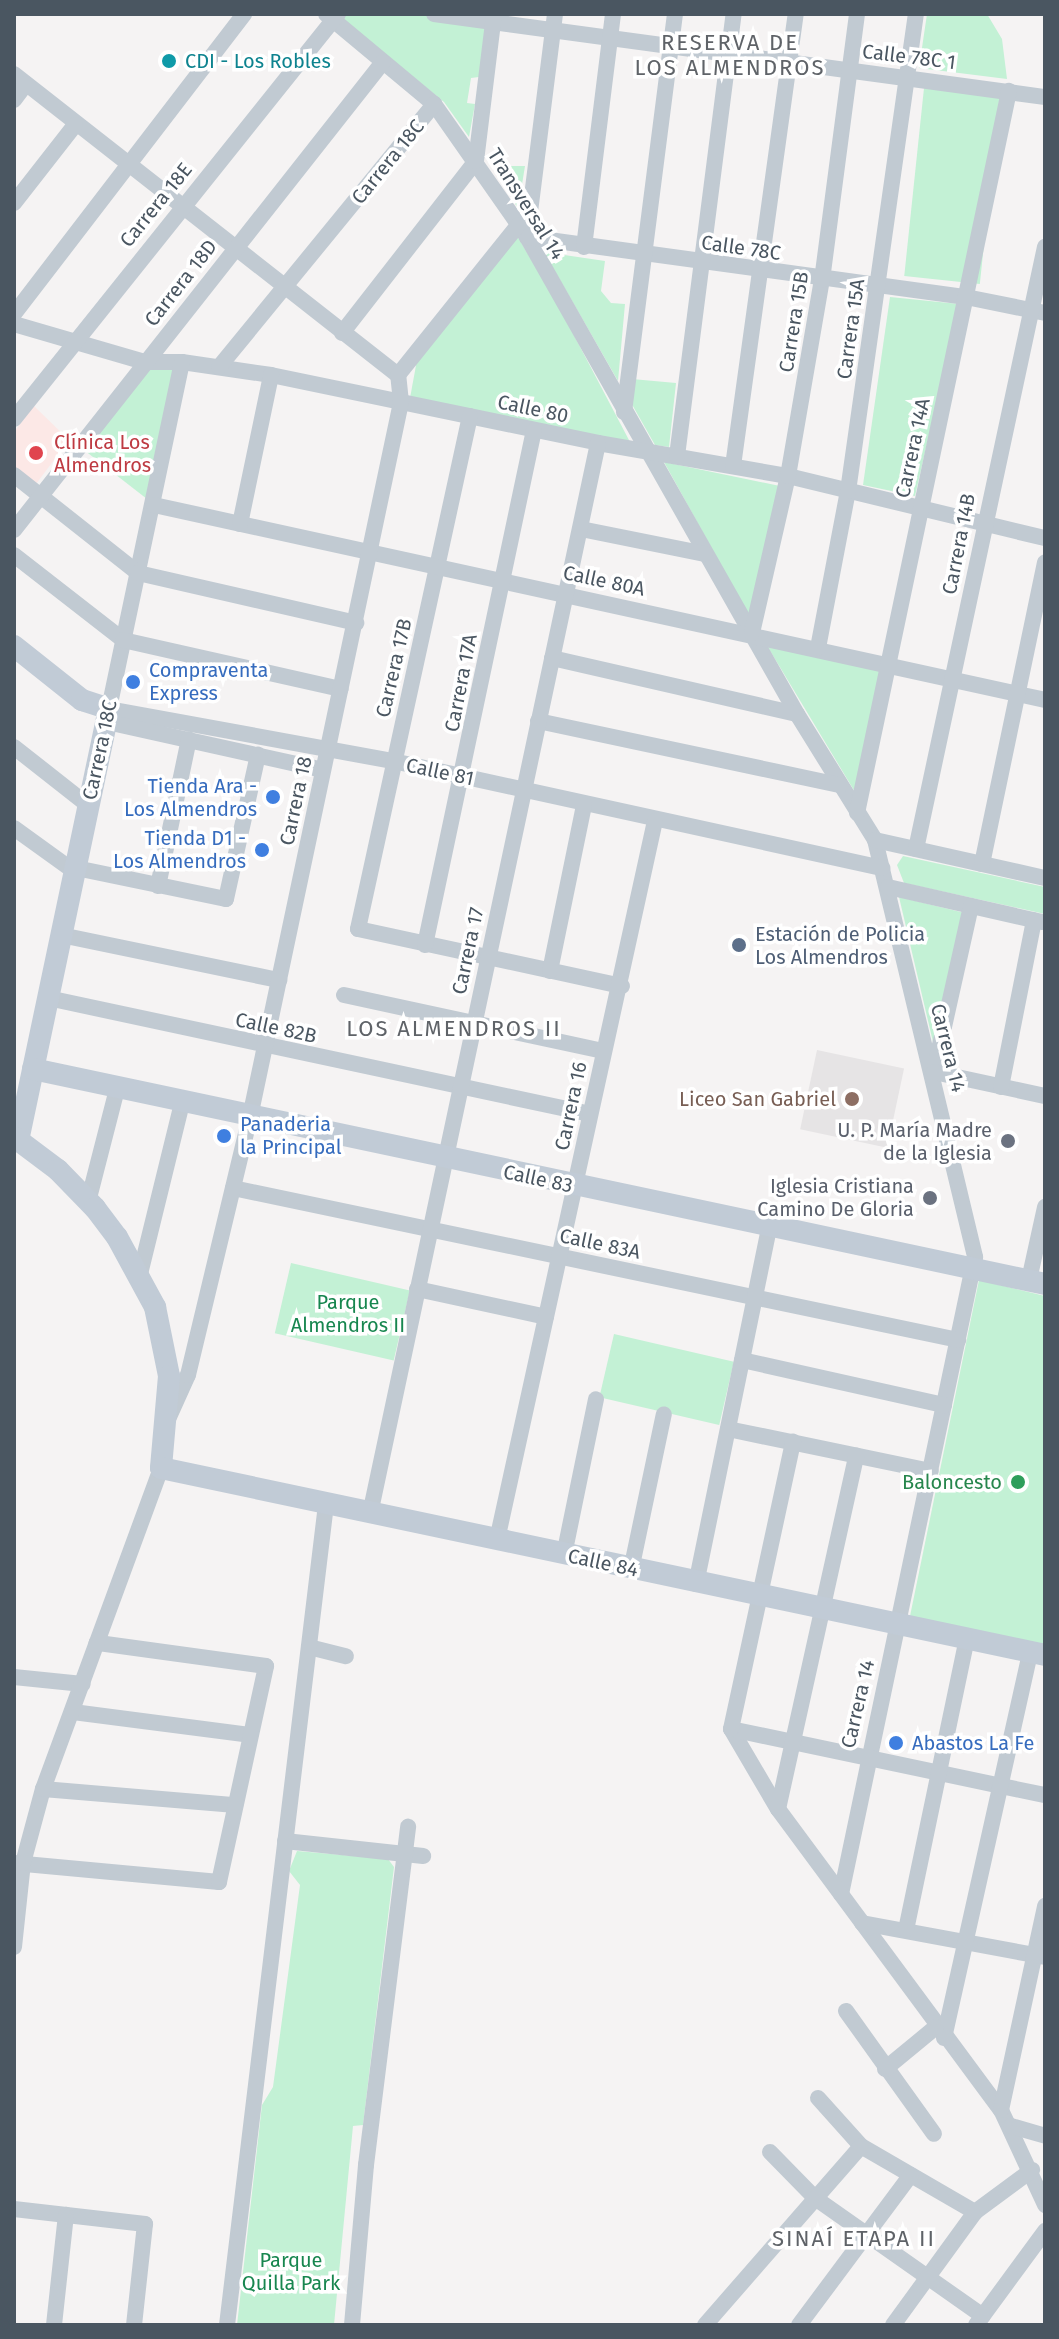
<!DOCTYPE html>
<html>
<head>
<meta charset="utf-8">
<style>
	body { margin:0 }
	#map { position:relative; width:1059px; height:2339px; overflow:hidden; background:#f5f3f3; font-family:"Fira Sans",sans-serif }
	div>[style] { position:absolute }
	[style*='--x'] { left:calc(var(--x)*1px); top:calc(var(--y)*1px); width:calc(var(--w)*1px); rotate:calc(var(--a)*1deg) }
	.education>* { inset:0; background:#e6e4e5; transform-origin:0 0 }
	.medical>* { inset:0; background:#fce8e6 }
	.green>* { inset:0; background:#c3f1d5; transform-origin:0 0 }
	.street>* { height:16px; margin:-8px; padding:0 8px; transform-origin:8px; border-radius:8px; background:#c1cad2 }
	.secondary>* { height:22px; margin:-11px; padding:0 11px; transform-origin:11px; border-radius:11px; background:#c1cbd6 }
	.dots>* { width:22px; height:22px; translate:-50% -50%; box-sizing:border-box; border:4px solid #fff; border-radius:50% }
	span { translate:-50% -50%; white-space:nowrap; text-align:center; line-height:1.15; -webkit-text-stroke:7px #fff; paint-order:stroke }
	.street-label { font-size:20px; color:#4a5661 }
	.culture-label { font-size:20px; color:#0d838f }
	.left { translate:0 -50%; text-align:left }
	.health-label { font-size:20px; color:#be3a42 }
	.shop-label { font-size:20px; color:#366cbe }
	.right { translate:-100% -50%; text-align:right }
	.service-label { font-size:20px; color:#4e5e75 }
	.education-label { font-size:20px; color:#785e54 }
	.worship-label { font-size:20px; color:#5b616d }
	.park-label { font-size:20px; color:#17864f }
	.leisure-label { font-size:20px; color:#27864d }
	.neighbourhood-label { font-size:22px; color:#5f6368; letter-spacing:2px }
	.frame { position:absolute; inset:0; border:16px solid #4a5661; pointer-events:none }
</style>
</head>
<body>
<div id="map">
	<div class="education">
		<div style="left:817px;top:1050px;width:89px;height:81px;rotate:12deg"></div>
	</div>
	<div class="medical">
		<div style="clip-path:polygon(34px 406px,69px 440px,36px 484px,14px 467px,14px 432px)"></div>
	</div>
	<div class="green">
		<div style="clip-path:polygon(336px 14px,488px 14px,479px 77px,471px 78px,467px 103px,475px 104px,469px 137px,444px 102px)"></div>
		<div style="clip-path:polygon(927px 14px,987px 14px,1002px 39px,1007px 79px,919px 68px)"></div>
		<div style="left:924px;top:88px;width:76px;height:189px;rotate:6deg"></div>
		<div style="clip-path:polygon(495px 166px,525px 166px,518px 209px)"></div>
		<div style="clip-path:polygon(516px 234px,557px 303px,630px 442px,410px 398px,417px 360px)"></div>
		<div style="clip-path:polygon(544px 252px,605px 261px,601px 291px,611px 303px,625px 304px,618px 381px)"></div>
		<div style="clip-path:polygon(890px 297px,959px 304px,915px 496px,863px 485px)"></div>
		<div style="clip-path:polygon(174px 368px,147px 499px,84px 450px,145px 370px)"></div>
		<div style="clip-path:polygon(632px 379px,676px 383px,669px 447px,655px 445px,630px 401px)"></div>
		<div style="clip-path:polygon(664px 462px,780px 486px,749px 616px)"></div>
		<div style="clip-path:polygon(766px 644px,881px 671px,855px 792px)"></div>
		<div style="clip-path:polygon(903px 856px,1045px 887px,1045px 914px,904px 883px,897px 865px)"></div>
		<div style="clip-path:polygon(899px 897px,965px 913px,933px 1042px)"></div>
		<div style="left:291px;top:1263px;width:122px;height:72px;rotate:13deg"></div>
		<div style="clip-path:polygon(979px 1280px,1045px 1296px,1045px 1649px,909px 1621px)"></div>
		<div style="left:614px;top:1334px;width:123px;height:65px;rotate:13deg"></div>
		<div style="clip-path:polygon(297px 1851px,388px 1859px,394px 1867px,363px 2125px,353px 2126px,334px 2325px,237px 2325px,262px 2105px,273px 2087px,300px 1885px,289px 1871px)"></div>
	</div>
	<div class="street">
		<div style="--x:326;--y:14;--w:141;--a:39.8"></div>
		<div style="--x:434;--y:104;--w:162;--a:55"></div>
		<div style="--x:527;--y:237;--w:548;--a:60.49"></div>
		<div style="--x:797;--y:714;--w:148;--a:58.2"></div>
		<div style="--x:875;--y:840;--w:429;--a:76.5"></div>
		<div style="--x:975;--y:1257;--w:651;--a:101.88"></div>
		<div style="--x:434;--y:14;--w:617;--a:7.74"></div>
		<div style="--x:555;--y:14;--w:225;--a:97.2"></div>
		<div style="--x:527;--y:237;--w:443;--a:7.8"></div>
		<div style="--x:966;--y:297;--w:81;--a:11.4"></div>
		<div style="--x:14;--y:74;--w:488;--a:38.1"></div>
		<div style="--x:14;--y:100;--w:20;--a:-53"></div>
		<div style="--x:14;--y:203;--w:99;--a:-52"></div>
		<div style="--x:584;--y:247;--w:235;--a:-82.9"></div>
		<div style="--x:14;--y:314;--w:378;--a:-52.5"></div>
		<div style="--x:14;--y:324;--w:136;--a:16.2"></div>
		<div style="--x:145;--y:362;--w:37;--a:0"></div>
		<div style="--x:182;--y:362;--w:90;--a:8.3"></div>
		<div style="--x:271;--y:375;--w:334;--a:11.7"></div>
		<div style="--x:598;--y:443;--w:193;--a:9.9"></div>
		<div style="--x:788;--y:476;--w:264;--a:13.6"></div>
		<div style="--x:342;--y:333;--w:218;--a:-52.1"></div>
		<div style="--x:476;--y:161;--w:148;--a:-83"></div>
		<div style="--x:182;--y:362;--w:355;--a:101.9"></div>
		<div style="--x:109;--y:709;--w:289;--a:10.4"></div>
		<div style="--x:393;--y:761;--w:501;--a:12.34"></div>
		<div style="--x:219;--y:367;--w:340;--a:-50.7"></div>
		<div style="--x:624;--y:412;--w:401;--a:-82.7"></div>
		<div style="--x:470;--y:416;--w:525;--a:102.32"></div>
		<div style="--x:358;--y:929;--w:270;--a:12.2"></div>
		<div style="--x:14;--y:419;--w:519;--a:-51.34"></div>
		<div style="--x:677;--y:456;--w:446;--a:-82.7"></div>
		<div style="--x:733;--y:466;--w:456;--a:-82.1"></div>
		<div style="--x:14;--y:475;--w:158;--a:38.3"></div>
		<div style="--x:138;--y:573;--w:224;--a:12.9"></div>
		<div style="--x:154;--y:505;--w:912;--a:12.34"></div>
		<div style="--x:240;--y:524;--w:152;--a:-78.2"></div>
		<div style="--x:581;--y:529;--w:126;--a:11.4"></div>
		<div style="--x:14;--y:530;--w:596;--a:-51.75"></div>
		<div style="--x:14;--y:555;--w:138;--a:37.9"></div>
		<div style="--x:123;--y:640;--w:223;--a:12.7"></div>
		<div style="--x:752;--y:633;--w:161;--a:-77.1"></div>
		<div style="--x:788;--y:476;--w:199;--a:-80.2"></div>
		<div style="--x:822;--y:280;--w:268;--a:-82.5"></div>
		<div style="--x:818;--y:648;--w:160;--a:-79.2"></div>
		<div style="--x:848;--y:491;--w:482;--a:-81.9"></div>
		<div style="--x:552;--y:658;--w:251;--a:12.9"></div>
		<div style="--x:538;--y:721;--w:309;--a:12"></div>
		<div style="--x:107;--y:722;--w:221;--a:12.5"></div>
		<div style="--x:14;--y:747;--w:95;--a:38.2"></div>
		<div style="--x:857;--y:813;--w:738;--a:-78.11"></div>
		<div style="--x:14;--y:828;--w:75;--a:35.8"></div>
		<div style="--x:875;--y:840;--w:174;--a:12.6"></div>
		<div style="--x:916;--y:849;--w:616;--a:-77.91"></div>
		<div style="--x:982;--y:864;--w:308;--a:-78.2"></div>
		<div style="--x:76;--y:868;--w:153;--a:11.7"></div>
		<div style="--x:226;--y:899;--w:148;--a:-77.5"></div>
		<div style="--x:158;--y:886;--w:150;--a:-78.1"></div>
		<div style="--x:888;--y:887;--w:158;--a:12.8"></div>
		<div style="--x:971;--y:906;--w:170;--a:102.6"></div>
		<div style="--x:934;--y:1072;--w:114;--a:12.2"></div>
		<div style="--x:61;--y:935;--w:223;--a:11.7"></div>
		<div style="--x:425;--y:945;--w:526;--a:-78.05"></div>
		<div style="--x:550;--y:971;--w:169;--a:-78.4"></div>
		<div style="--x:344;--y:995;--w:265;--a:12.2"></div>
		<div style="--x:48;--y:998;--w:554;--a:12.08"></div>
		<div style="--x:1001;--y:1087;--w:170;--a:-78.8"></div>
		<div style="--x:233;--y:1188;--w:741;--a:11.84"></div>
		<div style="--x:88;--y:1202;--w:117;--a:-75.6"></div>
		<div style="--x:140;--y:1274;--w:176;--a:-76.2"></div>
		<div style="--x:1029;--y:1280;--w:75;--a:-77.6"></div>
		<div style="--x:417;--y:1289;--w:132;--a:12.2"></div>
		<div style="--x:742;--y:1360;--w:207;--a:12.6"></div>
		<div style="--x:169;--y:1417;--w:46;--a:-65.7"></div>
		<div style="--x:188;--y:1375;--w:265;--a:-76.5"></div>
		<div style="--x:250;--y:1117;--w:731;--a:-78.07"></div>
		<div style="--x:401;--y:402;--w:27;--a:-96"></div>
		<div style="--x:398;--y:375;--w:192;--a:-51.3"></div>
		<div style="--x:728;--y:1429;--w:207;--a:11.7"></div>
		<div style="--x:370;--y:1514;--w:1095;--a:-77.98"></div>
		<div style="--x:497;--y:1540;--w:736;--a:-77.61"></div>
		<div style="--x:564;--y:1555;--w:159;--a:-78.4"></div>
		<div style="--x:631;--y:1570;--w:159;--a:-78.1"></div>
		<div style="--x:696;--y:1584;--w:364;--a:-78.4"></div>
		<div style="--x:309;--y:1647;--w:38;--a:14"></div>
		<div style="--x:14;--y:1677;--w:69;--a:5.8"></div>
		<div style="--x:73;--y:1712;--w:178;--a:7.4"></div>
		<div style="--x:731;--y:1729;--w:93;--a:59.6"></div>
		<div style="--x:778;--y:1809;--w:375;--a:53.5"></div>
		<div style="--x:1001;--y:2110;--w:105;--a:65.1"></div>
		<div style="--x:731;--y:1729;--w:321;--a:11.9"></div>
		<div style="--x:731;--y:1729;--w:294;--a:-77.8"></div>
		<div style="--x:43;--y:1789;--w:193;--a:4.8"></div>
		<div style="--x:778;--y:1809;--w:362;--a:-77.5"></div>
		<div style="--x:285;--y:1841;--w:139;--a:6.2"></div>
		<div style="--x:14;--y:1863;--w:206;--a:5.3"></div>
		<div style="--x:219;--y:1882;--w:221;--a:-77.7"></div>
		<div style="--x:266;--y:1666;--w:171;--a:-172.2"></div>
		<div style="--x:862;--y:1923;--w:186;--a:10.5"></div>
		<div style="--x:906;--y:1930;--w:297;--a:-78.2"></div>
		<div style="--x:14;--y:1947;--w:84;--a:-83.9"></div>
		<div style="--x:23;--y:1863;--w:77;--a:-74.9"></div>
		<div style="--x:43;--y:1789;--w:342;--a:-69.8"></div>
		<div style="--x:846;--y:2011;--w:151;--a:54.4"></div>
		<div style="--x:944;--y:2038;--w:395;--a:-77.4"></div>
		<div style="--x:885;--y:2069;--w:66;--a:-39.5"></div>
		<div style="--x:818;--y:2098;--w:64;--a:48.1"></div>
		<div style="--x:861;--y:2146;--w:132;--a:30.1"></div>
		<div style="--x:1001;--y:2110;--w:209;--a:-77.8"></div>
		<div style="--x:1011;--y:2126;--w:35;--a:16"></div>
		<div style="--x:770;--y:2152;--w:64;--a:45.6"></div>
		<div style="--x:815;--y:2198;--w:205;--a:35.1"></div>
		<div style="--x:14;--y:2209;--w:132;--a:6.5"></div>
		<div style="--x:145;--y:2224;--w:102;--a:96.2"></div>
		<div style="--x:54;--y:2325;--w:111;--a:-83.8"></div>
		<div style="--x:227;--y:2325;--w:826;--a:-83.12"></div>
		<div style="--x:352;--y:2325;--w:161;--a:-85"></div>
		<div style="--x:366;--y:2165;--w:341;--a:-82.9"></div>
		<div style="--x:705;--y:2325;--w:237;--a:-48.9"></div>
		<div style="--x:799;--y:2325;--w:187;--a:-53.3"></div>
		<div style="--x:893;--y:2325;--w:140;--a:-54"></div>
		<div style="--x:975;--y:2212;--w:71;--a:-36.4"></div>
		<div style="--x:976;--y:2325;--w:117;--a:-53.7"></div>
	</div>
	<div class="secondary">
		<div style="--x:14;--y:646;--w:87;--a:38.5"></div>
		<div style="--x:82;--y:700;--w:28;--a:18"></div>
		<div style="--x:109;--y:709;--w:440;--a:101.9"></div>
		<div style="--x:33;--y:1069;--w:1035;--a:11.99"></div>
		<div style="--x:14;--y:1137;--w:55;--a:36.9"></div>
		<div style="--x:58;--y:1170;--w:53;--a:45.8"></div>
		<div style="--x:95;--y:1208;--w:36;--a:53"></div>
		<div style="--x:117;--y:1237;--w:80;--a:61.5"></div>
		<div style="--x:155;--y:1307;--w:70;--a:78.5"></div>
		<div style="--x:169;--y:1376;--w:92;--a:95"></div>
		<div style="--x:161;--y:1468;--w:904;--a:11.94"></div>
	</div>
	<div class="dots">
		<div style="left:169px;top:61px;background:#0f9aa8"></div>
		<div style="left:36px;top:453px;background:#e0444e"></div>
		<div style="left:133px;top:682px;background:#3f7fe0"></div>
		<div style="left:273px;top:797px;background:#3f7fe0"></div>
		<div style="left:262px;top:850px;background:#3f7fe0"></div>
		<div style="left:739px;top:945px;background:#5c6f8a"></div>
		<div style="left:852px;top:1099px;background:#8d6e63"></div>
		<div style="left:224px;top:1136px;background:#3f7fe0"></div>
		<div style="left:1008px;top:1141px;background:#6b7280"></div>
		<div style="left:930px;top:1198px;background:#6b7280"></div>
		<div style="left:1018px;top:1482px;background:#2e9e5b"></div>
		<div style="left:896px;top:1743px;background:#3f7fe0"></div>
	</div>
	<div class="street-label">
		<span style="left:909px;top:57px;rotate:7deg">Calle 78C 1</span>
		<span style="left:388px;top:162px;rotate:-51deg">Carrera 18C</span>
		<span style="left:526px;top:204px;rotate:58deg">Transversal 14</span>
		<span style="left:156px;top:205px;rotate:-51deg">Carrera 18E</span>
		<span style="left:741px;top:248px;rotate:8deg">Calle 78C</span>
		<span style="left:181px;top:283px;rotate:-52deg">Carrera 18D</span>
		<span style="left:794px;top:322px;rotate:-81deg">Carrera 15B</span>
		<span style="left:851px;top:329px;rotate:-82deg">Carrera 15A</span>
		<span style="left:533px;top:409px;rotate:12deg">Calle 80</span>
		<span style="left:913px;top:448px;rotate:-78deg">Carrera 14A</span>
		<span style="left:959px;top:544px;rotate:-79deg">Carrera 14B</span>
		<span style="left:604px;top:581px;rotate:12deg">Calle 80A</span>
		<span style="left:394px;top:668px;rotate:-77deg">Carrera 17B</span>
		<span style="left:461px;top:683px;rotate:-79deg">Carrera 17A</span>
		<span style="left:100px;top:750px;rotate:-78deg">Carrera 18C</span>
		<span style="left:440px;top:772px;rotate:12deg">Calle 81</span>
		<span style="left:296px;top:801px;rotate:-78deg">Carrera 18</span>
		<span style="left:468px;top:951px;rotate:-78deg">Carrera 17</span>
		<span style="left:276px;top:1028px;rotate:12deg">Calle 82B</span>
		<span style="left:948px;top:1048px;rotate:76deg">Carrera 14</span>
		<span style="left:571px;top:1106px;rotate:-78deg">Carrera 16</span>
		<span style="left:538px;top:1179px;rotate:12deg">Calle 83</span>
		<span style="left:600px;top:1244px;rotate:12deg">Calle 83A</span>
		<span style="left:603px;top:1563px;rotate:12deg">Calle 84</span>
		<span style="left:858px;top:1704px;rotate:-77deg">Carrera 14</span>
	</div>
	<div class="culture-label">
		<span class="left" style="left:185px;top:61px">CDI - Los Robles</span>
	</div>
	<div class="health-label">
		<span class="left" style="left:54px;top:454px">Clínica Los<br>Almendros</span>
	</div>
	<div class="shop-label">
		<span class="left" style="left:149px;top:682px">Compraventa<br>Express</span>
		<span class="right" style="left:257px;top:798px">Tienda Ara -<br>Los Almendros</span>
		<span class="right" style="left:246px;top:850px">Tienda D1 -<br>Los Almendros</span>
		<span class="left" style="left:240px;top:1136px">Panaderia<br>la Principal</span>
		<span class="left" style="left:912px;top:1743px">Abastos La Fe</span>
	</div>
	<div class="service-label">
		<span class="left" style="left:755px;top:946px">Estación de Policia<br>Los Almendros</span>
	</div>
	<div class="education-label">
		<span class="right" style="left:836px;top:1099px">Liceo San Gabriel</span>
	</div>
	<div class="worship-label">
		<span class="right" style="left:992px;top:1142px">U. P. María Madre<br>de la Iglesia</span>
		<span class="right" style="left:914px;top:1198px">Iglesia Cristiana<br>Camino De Gloria</span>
	</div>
	<div class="park-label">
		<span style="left:348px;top:1314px">Parque<br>Almendros II</span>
		<span style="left:291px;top:2272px">Parque<br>Quilla Park</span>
	</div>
	<div class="leisure-label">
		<span class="right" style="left:1002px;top:1482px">Baloncesto</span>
	</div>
	<div class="neighbourhood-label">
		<span style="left:730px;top:55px">RESERVA DE<br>LOS ALMENDROS</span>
		<span style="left:454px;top:1029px">LOS ALMENDROS II</span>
		<span style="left:854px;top:2239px">SINAÍ ETAPA II</span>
	</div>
	<div class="frame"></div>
</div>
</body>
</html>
